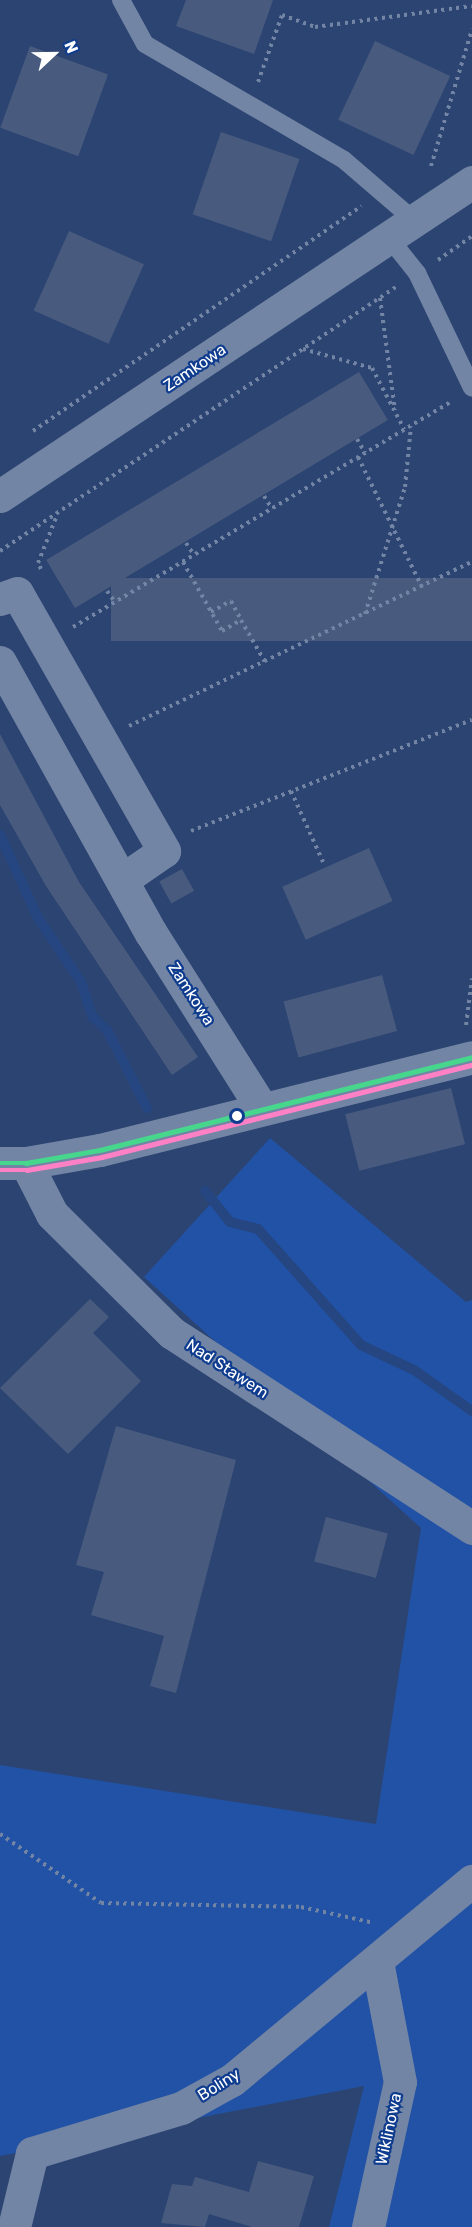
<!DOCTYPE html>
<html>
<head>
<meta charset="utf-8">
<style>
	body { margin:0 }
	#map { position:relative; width:472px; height:2227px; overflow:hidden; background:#2c4471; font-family:Rubik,sans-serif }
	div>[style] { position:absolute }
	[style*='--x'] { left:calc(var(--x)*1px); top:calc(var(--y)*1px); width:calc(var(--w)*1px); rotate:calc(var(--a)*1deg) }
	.green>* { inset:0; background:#2252a5 }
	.stream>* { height:10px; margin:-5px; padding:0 5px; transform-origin:5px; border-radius:5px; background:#264681 }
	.building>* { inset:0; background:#485b7f; transform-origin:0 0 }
	.path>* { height:4px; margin-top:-2px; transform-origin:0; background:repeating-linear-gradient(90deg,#7385a5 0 3px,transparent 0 7.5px) }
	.lane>* { height:18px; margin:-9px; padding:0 9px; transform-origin:9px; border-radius:9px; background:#7385a5 }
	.street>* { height:33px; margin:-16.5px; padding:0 16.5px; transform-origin:16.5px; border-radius:16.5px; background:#7385a5 }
	.bus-1>* { height:4.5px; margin:-2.25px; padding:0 2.25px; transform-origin:2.25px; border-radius:2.25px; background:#46d78d }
	.bus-2>* { height:4.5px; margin:-2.25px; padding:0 2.25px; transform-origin:2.25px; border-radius:2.25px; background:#ff80c5 }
	.dots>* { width:16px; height:16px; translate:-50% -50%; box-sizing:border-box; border:3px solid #0f3c8e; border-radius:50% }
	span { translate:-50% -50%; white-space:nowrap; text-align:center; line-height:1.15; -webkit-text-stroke:4.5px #0f3c8e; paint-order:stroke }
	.street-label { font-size:16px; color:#fff }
	.north { position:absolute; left:24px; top:24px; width:60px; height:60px; -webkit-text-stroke:4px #0f3c8e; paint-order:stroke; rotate:68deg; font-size:16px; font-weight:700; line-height:24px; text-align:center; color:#fff }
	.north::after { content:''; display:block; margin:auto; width:21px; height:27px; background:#fff; clip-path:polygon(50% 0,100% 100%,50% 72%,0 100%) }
</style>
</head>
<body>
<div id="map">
	<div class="green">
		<div style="clip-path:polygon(270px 1138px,466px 1302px,472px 1300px,472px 2227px,329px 2227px,364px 2086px,0 2156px,0 1765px,376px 1824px,421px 1528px,144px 1277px)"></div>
	</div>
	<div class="stream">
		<div style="--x:0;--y:835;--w:91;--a:65.4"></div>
		<div style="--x:38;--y:918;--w:77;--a:56.1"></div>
		<div style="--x:81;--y:982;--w:36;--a:72"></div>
		<div style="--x:92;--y:1016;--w:21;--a:43"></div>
		<div style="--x:107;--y:1030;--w:88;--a:62.9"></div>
		<div style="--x:205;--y:1191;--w:40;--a:51"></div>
		<div style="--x:230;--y:1222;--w:29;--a:14"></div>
		<div style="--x:258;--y:1229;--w:155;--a:48.4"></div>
		<div style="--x:361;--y:1345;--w:59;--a:25.3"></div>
		<div style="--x:414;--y:1370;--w:71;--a:35.3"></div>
	</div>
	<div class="building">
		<div style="clip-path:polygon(186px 0,273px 0,254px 54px,176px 26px)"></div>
		<div style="left:375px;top:41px;width:83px;height:87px;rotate:25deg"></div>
		<div style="left:30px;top:46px;width:83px;height:87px;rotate:20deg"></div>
		<div style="left:221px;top:132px;width:83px;height:87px;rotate:19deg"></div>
		<div style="left:69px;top:231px;width:82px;height:87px;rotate:24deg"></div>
		<div style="left:359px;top:372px;width:56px;height:365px;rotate:59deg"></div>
		<div style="left:472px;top:578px;width:63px;height:361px;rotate:90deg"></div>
		<div style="clip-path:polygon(0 734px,79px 882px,198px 1057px,172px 1075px,46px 886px,0 805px)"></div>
		<div style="left:369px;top:848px;width:58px;height:95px;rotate:66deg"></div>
		<div style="left:182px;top:869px;width:25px;height:26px;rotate:61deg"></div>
		<div style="left:382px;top:975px;width:58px;height:102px;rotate:75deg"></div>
		<div style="left:451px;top:1088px;width:58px;height:109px;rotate:76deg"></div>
		<div style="clip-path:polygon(90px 1299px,109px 1317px,93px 1333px,141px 1381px,68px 1454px,0 1388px)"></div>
		<div style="clip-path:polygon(116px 1426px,236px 1460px,176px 1693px,150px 1686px,164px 1636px,91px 1615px,104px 1572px,76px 1565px)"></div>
		<div style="left:326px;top:1517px;width:64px;height:46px;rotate:15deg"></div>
		<div style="clip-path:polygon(258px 2161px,314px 2176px,299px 2227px,252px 2227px,209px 2214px,205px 2227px,161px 2223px,172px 2184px,192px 2186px,195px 2177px,249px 2192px)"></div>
	</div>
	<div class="path">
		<div style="--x:258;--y:82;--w:71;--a:-70.3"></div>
		<div style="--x:282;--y:15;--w:35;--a:20"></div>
		<div style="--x:315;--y:27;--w:158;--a:-7.6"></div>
		<div style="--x:431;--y:166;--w:143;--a:-73.3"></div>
		<div style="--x:438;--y:260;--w:42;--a:-35.2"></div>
		<div style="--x:380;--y:298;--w:113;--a:82.4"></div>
		<div style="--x:303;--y:349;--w:72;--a:15.4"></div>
		<div style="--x:372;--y:368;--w:69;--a:62.3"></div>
		<div style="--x:33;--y:431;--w:398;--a:-34.4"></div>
		<div style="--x:357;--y:439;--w:16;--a:60"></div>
		<div style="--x:358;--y:457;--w:145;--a:63.8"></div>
		<div style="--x:264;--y:496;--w:15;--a:58"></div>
		<div style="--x:186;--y:543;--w:14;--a:56"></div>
		<div style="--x:0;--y:551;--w:476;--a:-33.7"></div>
		<div style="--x:183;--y:562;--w:79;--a:60.5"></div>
		<div style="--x:222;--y:631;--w:22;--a:-30"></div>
		<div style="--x:241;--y:620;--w:48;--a:60.3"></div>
		<div style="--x:41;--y:569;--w:7;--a:-117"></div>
		<div style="--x:38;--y:563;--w:52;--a:-68.4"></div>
		<div style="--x:107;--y:591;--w:14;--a:54"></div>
		<div style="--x:211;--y:612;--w:23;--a:-29"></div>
		<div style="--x:231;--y:601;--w:21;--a:62"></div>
		<div style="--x:365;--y:614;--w:133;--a:-72.5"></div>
		<div style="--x:405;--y:487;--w:61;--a:-84.4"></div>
		<div style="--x:73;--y:627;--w:440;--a:-30.8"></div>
		<div style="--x:129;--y:726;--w:380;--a:-25.6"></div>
		<div style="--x:291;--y:791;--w:78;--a:65.7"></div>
		<div style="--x:191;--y:831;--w:302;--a:-21.6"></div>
		<div style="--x:466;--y:1025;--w:47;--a:-82.7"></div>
		<div style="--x:0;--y:1834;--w:122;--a:34.3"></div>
		<div style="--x:101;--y:1903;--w:200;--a:1.1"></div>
		<div style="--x:301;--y:1907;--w:71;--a:12.3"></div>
	</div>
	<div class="lane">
		<div style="--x:121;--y:0;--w:50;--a:61.4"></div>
		<div style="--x:145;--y:44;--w:230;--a:30.2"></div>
		<div style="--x:344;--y:160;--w:94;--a:40.7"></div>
		<div style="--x:389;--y:238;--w:45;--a:51.3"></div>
		<div style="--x:417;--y:273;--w:127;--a:64.4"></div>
	</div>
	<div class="street">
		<div style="--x:0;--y:496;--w:567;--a:-33.63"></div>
		<div style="--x:0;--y:599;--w:18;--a:-19"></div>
		<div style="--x:17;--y:593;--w:297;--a:60.3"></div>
		<div style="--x:164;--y:851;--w:51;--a:145.4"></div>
		<div style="--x:0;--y:662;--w:310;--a:60.9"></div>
		<div style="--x:151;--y:933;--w:206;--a:57.7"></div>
		<div style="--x:0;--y:1163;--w:26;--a:0"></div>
		<div style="--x:26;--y:1163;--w:75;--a:-10"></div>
		<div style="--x:100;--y:1150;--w:383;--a:-14"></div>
		<div style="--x:26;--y:1163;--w:57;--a:63"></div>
		<div style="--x:52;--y:1214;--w:169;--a:44.8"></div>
		<div style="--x:172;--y:1333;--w:358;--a:33"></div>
		<div style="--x:14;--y:2227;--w:76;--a:-76.3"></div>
		<div style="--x:32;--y:2153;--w:156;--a:-16.8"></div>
		<div style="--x:181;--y:2108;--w:58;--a:-28.8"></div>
		<div style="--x:232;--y:2080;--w:312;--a:-39.7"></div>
		<div style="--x:368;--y:2227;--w:148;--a:-77.6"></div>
		<div style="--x:400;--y:2082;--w:123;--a:-100.8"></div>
	</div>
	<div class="bus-1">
		<div style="--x:0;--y:1163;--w:26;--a:0"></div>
		<div style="--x:26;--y:1163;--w:75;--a:-10"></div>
		<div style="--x:100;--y:1150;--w:383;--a:-14"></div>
	</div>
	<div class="bus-2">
		<div style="--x:0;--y:1170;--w:27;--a:0"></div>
		<div style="--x:27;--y:1170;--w:76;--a:-9.8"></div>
		<div style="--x:102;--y:1157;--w:381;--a:-14"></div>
	</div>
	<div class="dots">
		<div style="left:237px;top:1116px;background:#fff"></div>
	</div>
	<div class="street-label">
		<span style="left:195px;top:368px;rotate:-34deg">Zamkowa</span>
		<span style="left:191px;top:994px;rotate:57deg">Zamkowa</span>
		<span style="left:227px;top:1369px;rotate:33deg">Nad Stawem</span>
		<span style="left:219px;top:2085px;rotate:-32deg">Boliny</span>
		<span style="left:389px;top:2129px;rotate:-78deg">Wiklinowa</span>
	</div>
	<div class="north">N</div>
</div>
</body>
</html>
